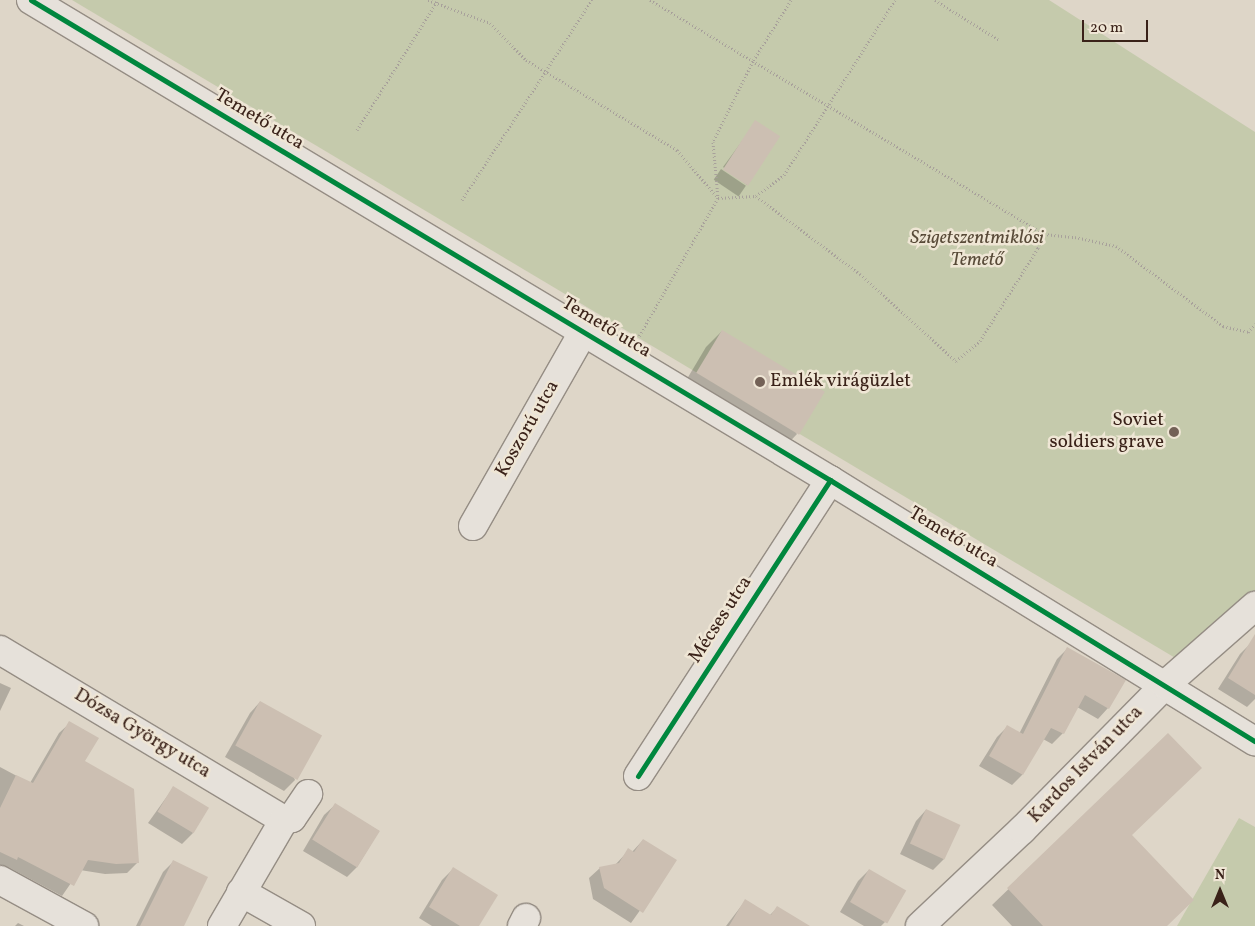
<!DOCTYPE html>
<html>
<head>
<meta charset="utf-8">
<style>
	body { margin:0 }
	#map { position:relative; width:1255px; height:926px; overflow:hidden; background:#ded6c8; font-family:Vollkorn,serif }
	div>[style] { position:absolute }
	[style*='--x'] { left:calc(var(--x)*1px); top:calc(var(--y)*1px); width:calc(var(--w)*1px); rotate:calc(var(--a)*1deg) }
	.green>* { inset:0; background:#c5caac }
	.shadow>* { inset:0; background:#0003; transform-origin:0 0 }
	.building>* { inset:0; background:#ccbfb2; transform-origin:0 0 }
	.path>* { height:3px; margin-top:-1.5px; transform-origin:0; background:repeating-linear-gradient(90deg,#a8a19b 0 1px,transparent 0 3.5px) }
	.roads { filter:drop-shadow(1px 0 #958d84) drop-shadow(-1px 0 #958d84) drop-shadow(0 1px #958d84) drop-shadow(0 -1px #958d84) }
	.minor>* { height:28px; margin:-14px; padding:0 14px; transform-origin:14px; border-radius:14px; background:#e6e1da }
	.cycleway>* { height:5px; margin:-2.5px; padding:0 2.5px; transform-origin:2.5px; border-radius:2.5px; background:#00873e }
	.dots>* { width:14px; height:14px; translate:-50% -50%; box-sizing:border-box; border:2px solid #efe6d5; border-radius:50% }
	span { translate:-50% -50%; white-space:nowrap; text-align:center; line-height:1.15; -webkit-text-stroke:5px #efe6d5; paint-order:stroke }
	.street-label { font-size:19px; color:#3a2219 }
	.park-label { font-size:19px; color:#584a38; font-style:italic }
	.poi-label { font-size:19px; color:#3a2219 }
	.left { translate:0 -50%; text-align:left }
	.right { translate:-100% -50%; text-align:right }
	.north { position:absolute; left:1195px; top:866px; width:50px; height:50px; -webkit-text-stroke:4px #efe6d5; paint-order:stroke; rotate:0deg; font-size:14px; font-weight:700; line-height:20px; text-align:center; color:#3a2219 }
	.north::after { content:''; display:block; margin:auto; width:18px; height:22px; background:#3a2219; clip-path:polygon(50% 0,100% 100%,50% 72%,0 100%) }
	.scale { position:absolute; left:1082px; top:20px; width:66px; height:22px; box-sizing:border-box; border:2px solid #3a2219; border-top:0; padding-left:6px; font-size:15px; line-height:18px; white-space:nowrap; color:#3a2219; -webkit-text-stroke:4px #efe6d5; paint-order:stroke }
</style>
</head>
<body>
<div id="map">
	<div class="green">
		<div style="clip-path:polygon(72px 0,1049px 0,1255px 132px,1255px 592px,1177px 659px)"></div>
		<div style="clip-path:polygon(1239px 818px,1255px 827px,1255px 926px,1177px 926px)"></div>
	</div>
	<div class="shadow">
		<div style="clip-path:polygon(756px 122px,778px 136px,747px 185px,723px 167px)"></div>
		<div style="left:721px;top:169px;width:30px;height:13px;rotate:34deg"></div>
		<div style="clip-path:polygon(722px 331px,797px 434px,782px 450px,681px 389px,706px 347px)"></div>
		<div style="clip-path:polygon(1251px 643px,1255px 646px,1255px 699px,1247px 707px,1218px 689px,1240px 654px)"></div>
		<div style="clip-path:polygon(1068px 648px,1108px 708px,1098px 719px,1077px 707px,1063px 733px,1052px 744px,1043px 739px,1022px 775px,1012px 785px,979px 766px,997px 737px,1007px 727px,1019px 734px,1057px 659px)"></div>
		<div style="clip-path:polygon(0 683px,11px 688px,0 711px)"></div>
		<div style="clip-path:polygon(260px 702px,295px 780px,284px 791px,225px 757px,250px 713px)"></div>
		<div style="clip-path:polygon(70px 723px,83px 762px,138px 862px,127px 873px,105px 874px,80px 870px,62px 896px,8px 867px,5px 870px,0 867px,0 767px,30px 783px,59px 733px)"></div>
		<div style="clip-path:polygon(1168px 735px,1130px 836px,1166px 926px,1012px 926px,992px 905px)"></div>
		<div style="clip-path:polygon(173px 788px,193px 833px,182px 844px,148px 823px)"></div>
		<div style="clip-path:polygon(335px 805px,379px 831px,357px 867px,347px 877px,303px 851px,324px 815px)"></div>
		<div style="clip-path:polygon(926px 810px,944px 859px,933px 870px,900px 854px,916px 821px)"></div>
		<div style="clip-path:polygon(643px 840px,675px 861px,631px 923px,593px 899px,589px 878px,600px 868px,615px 865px,629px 850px,632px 852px)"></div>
		<div style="clip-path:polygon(173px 862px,183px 926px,136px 926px,163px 872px)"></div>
		<div style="clip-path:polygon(453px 869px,478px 926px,432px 926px,419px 918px,442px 880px)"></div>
		<div style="clip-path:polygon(869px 870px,885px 922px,881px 926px,864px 926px,840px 912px,858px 881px)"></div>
		<div style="clip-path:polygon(745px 901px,769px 916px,777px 908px,805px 926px,726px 926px)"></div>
		<div style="clip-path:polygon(18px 923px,24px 926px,15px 926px)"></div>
	</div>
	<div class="building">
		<div style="left:755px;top:120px;width:30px;height:59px;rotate:33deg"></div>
		<div style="left:722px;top:330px;width:120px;height:50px;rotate:31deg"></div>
		<div style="clip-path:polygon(1255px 634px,1255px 695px,1228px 678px)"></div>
		<div style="clip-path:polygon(1067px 647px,1126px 680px,1109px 709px,1085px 695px,1064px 734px,1051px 728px,1023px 775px,989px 756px,1007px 725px,1023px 734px)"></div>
		<div style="left:260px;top:701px;width:71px;height:51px;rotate:29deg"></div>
		<div style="clip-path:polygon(69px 721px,99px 738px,85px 761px,134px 789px,139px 863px,116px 864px,88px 860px,74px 886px,18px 857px,17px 860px,0 852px,0 808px,16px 775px,33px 783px)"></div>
		<div style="clip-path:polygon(1168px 733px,1202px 768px,1132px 835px,1194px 900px,1167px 926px,1043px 926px,1007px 888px)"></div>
		<div style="left:173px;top:786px;width:42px;height:30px;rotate:31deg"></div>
		<div style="left:335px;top:803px;width:53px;height:43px;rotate:32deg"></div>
		<div style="left:926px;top:809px;width:38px;height:38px;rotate:25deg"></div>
		<div style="clip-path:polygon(643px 839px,677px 860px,643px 913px,604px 888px,599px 867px,619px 863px,628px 848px,634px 852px)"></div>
		<div style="clip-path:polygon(173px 860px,208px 877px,184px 926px,140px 926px)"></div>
		<div style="clip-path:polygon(453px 867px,498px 895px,479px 926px,460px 926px,429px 907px)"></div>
		<div style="left:869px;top:869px;width:43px;height:38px;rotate:30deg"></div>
		<div style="clip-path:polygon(745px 899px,771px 915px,777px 906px,810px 926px,729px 926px)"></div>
	</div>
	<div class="path">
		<div style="--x:428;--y:0;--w:66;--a:20.4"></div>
		<div style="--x:490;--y:23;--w:52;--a:45.8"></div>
		<div style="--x:526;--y:60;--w:176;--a:30.8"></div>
		<div style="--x:677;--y:150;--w:63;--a:49.5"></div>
		<div style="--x:718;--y:198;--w:161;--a:119.7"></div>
		<div style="--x:650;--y:0;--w:458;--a:30.7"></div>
		<div style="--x:791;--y:0;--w:72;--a:121.9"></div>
		<div style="--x:753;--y:61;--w:90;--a:116.3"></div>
		<div style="--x:713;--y:142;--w:56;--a:84.9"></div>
		<div style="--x:718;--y:198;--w:38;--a:-3"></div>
		<div style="--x:756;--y:196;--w:35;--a:-37"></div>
		<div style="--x:784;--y:175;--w:207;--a:-57.6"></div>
		<div style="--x:935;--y:0;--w:75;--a:32"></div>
		<div style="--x:357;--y:130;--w:153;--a:-58.1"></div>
		<div style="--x:756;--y:196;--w:130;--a:36.9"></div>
		<div style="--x:860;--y:274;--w:130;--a:42.2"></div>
		<div style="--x:956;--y:361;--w:31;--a:-40"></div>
		<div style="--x:980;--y:341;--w:110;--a:-58.1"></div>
		<div style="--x:1038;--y:248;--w:15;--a:-67"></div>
		<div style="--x:1044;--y:234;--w:31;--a:6"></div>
		<div style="--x:1075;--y:237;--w:42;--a:12.4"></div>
		<div style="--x:1116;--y:246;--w:134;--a:36.8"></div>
		<div style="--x:1223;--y:326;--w:26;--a:13"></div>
		<div style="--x:1248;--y:332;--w:11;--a:-49"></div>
		<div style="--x:462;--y:200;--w:239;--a:-57"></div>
	</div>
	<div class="roads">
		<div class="minor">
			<div style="--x:31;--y:0;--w:932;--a:31"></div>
			<div style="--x:830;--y:480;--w:499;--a:31.6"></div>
			<div style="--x:473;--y:526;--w:223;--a:-60.4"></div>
			<div style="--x:0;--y:650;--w:331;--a:30.9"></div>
			<div style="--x:638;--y:776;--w:353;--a:-57"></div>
			<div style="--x:0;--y:880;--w:96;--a:28.7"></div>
			<div style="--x:241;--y:892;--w:69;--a:29.5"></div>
			<div style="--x:222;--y:926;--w:123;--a:-59.7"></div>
			<div style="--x:284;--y:820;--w:8;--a:-14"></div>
			<div style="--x:292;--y:818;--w:29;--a:-56"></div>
			<div style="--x:522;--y:926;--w:9;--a:-63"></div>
			<div style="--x:920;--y:926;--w:140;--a:-43.3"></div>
			<div style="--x:1022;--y:830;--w:204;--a:-45.4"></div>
			<div style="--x:1165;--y:685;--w:120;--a:-41.3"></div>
		</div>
	</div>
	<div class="cycleway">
		<div style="--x:31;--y:0;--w:932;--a:31"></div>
		<div style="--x:830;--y:480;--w:499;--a:31.6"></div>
		<div style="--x:638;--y:776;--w:353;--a:-57"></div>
	</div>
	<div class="dots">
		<div style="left:760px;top:382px;background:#736156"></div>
		<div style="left:1174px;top:432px;background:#736156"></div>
	</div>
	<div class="street-label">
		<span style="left:259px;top:120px;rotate:31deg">Temető utca</span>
		<span style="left:606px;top:328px;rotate:31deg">Temető utca</span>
		<span style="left:528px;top:429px;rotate:-60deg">Koszorú utca</span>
		<span style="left:953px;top:538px;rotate:31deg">Temető utca</span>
		<span style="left:721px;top:620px;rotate:-57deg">Mécses utca</span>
		<span style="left:142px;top:734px;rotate:31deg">Dózsa György utca</span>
		<span style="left:1086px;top:765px;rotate:-46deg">Kardos István utca</span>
	</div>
	<div class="park-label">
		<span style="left:977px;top:250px">Szigetszentmiklósi<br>Temető</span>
	</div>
	<div class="poi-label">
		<span class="left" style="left:770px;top:382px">Emlék virágüzlet</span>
		<span class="right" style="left:1164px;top:432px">Soviet<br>soldiers grave</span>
	</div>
	<div class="north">N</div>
	<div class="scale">20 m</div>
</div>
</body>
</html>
